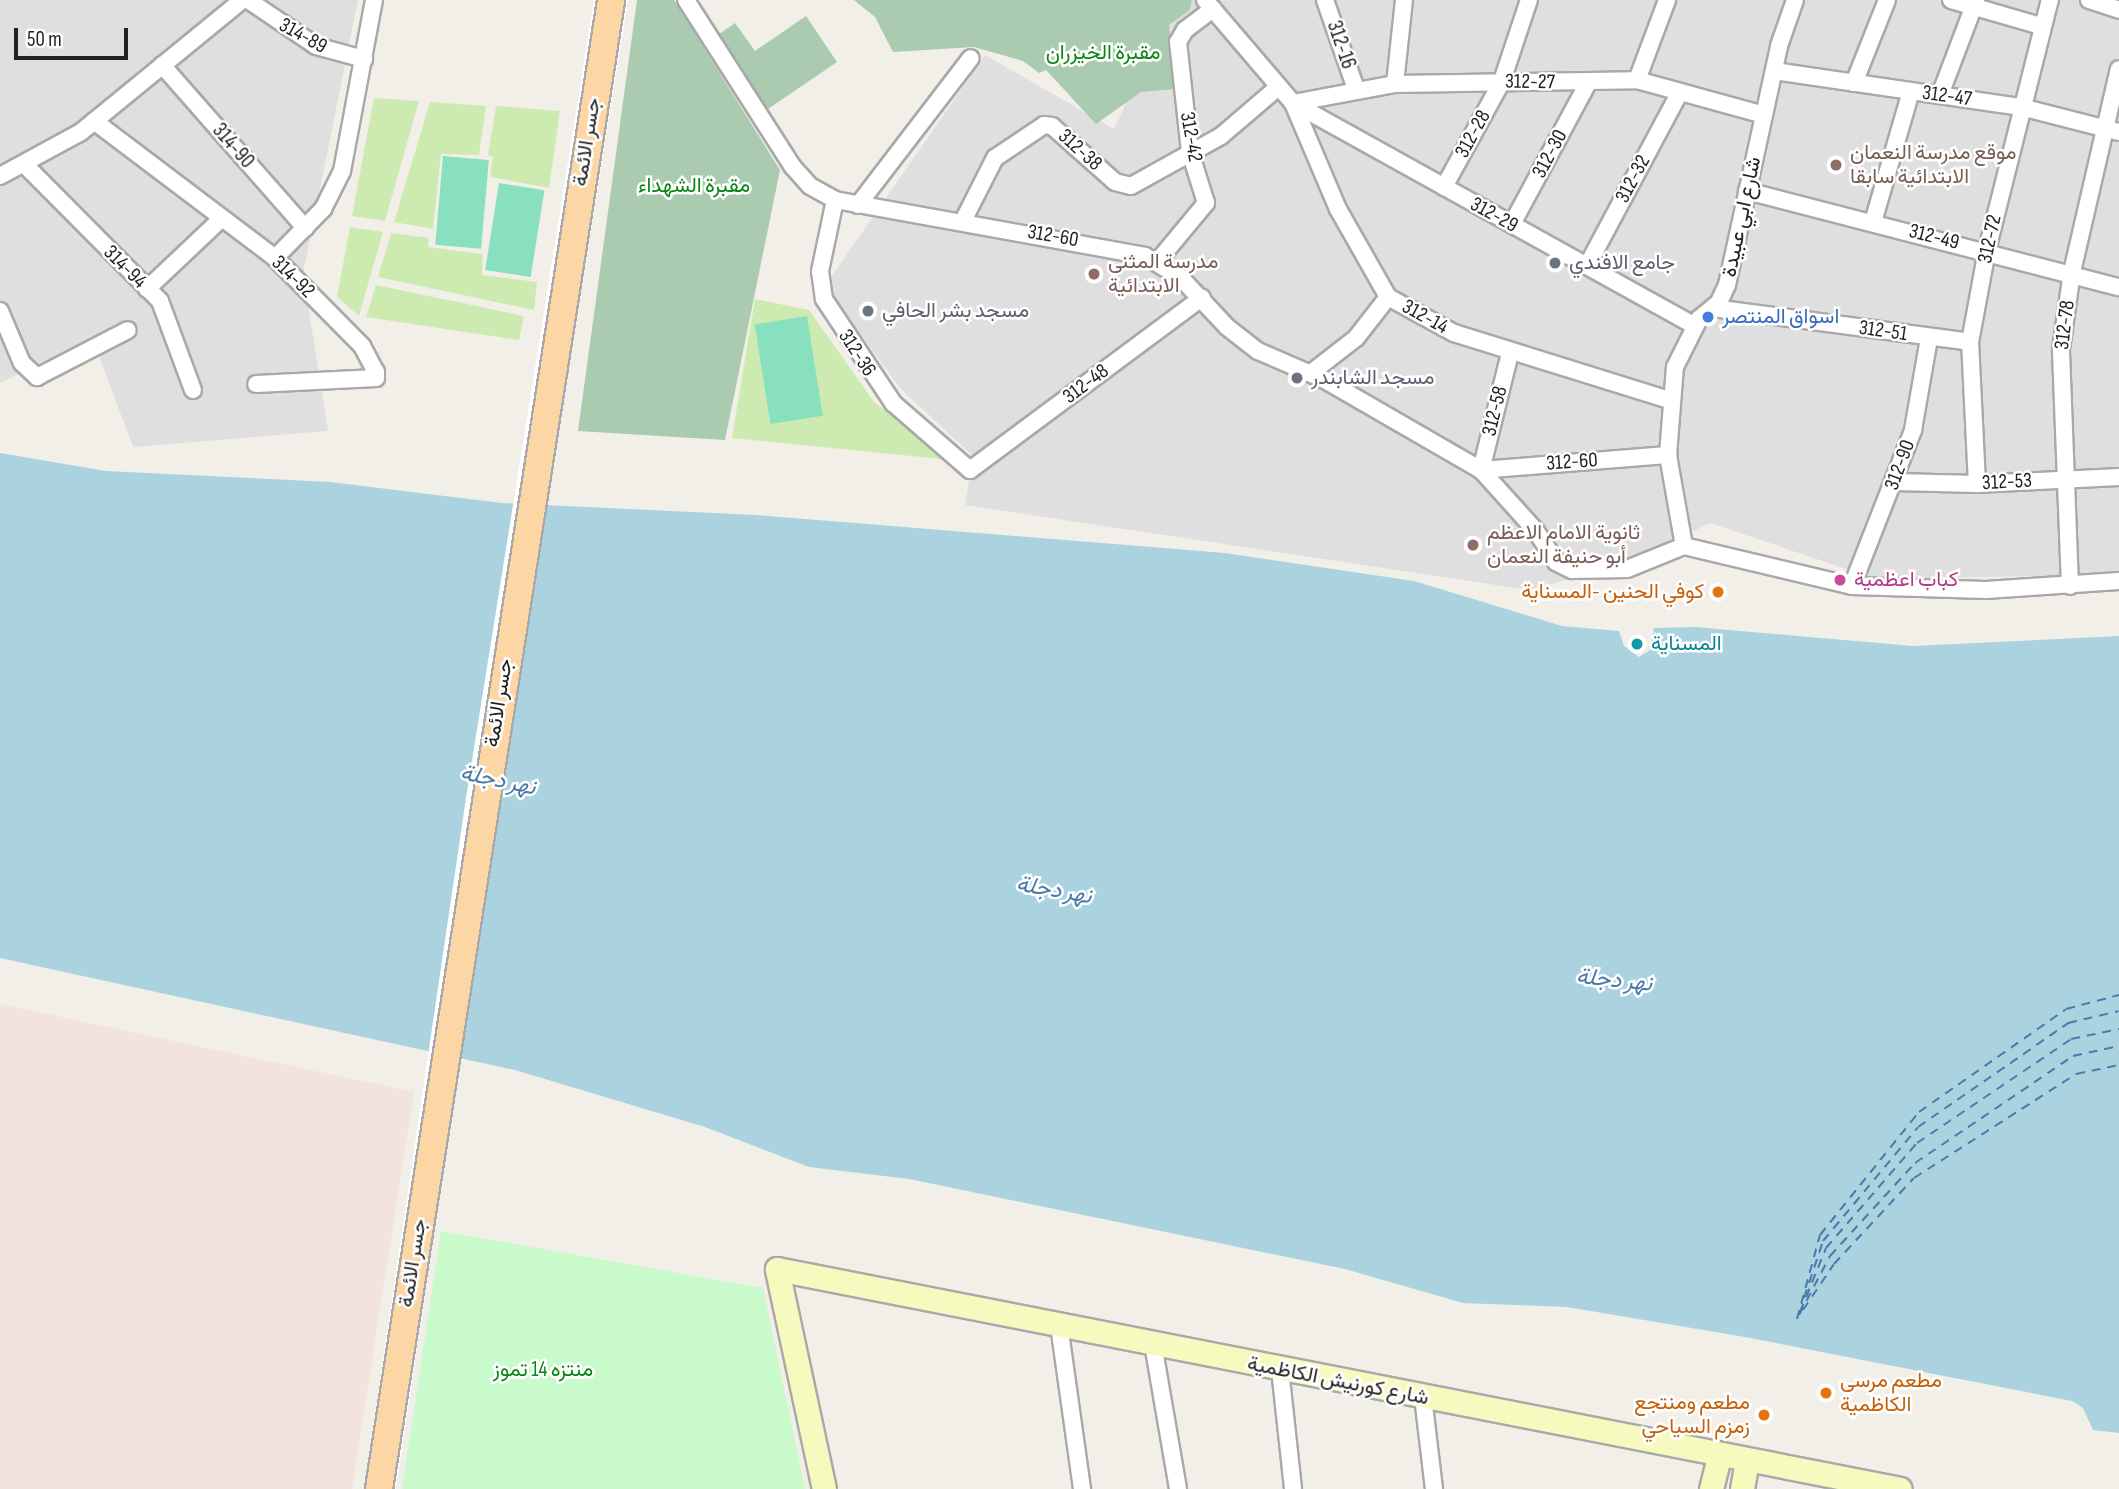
<!DOCTYPE html>
<html>
<head>
<meta charset="utf-8">
<style>
	body { margin:0 }
	#map { position:relative; width:2119px; height:1489px; overflow:hidden; background:#f2efe9; font-family:"Sofia Sans Condensed",Vazirmatn,sans-serif }
	div>[style] { position:absolute }
	[style*='--x'] { left:calc(var(--x)*1px); top:calc(var(--y)*1px); width:calc(var(--w)*1px); rotate:calc(var(--a)*1deg) }
	.residential>* { inset:0; background:#e0dfdf }
	.military>* { inset:0; background:#f3e3dd }
	.grass>* { inset:0; background:#cdebb0 }
	.cemetery>* { inset:0; background:#aacbaf }
	.park>* { inset:0; background:#c8facc }
	.pitch>* { inset:0; background:#88e0be; transform-origin:0 0 }
	.water>* { inset:0; background:#aad3df }
	.pier>* { inset:0; background:#fff }
	.ferry>* { height:2px; margin-top:-1px; transform-origin:0; background:repeating-linear-gradient(90deg,#4a7aab 0 9px,transparent 0 16px) }
	.roads { filter:drop-shadow(2px 0 #a9a9a9) drop-shadow(-2px 0 #a9a9a9) drop-shadow(0 2px #a9a9a9) drop-shadow(0 -2px #a9a9a9) }
	.street>* { height:16px; margin:-8px; padding:0 8px; transform-origin:8px; border-radius:8px; background:#fff }
	.secondary>* { height:23px; margin:-11.5px; padding:0 11.5px; transform-origin:11.5px; border-radius:11.5px; background:#f7fabf }
	.primary>* { height:26px; margin:-13px; padding:0 13px; transform-origin:13px; border-radius:13px; background:#fcd6a4 }
	.dots>* { width:19px; height:19px; translate:-50% -50%; box-sizing:border-box; border:4px solid #fff; border-radius:50% }
	span { translate:-50% -50%; white-space:nowrap; text-align:center; line-height:1.15; -webkit-text-stroke:5px #fff; paint-order:stroke }
	.street-label { font-size:21px; color:#222 }
	.park-label { font-size:21px; color:#0c8416 }
	.education-label { font-size:21px; color:#785e54 }
	.left { translate:0 -50%; text-align:left }
	.worship-label { font-size:21px; color:#5b616d }
	.shop-label { font-size:21px; color:#366cbe }
	.hotel-label { font-size:21px; color:#b23c85 }
	.food-label { font-size:21px; color:#c56008 }
	.right { translate:-100% -50%; text-align:right }
	.culture-label { font-size:21px; color:#0d838f }
	.water-label { font-size:23px; color:#4a7aab; font-style:italic }
	.scale { position:absolute; left:14px; top:28px; width:114px; height:32px; box-sizing:border-box; border:4px solid #222; border-top:0; padding-left:9px; font-size:21px; line-height:24px; white-space:nowrap; color:#222; -webkit-text-stroke:5px #fff; paint-order:stroke }
</style>
</head>
<body>
<div id="map">
	<div class="residential">
		<div style="clip-path:polygon(0 0,358px 0,303px 273px,328px 431px,133px 447px,92px 337px,0 383px)"></div>
		<div style="clip-path:polygon(1188px 0,2119px 0,2119px 571px,2089px 575px,1876px 579px,1710px 523px,1623px 565px,1529px 590px,965px 505px,973px 456px,900px 388px,825px 286px,985px 55px,1114px 129px,1162px 26px)"></div>
	</div>
	<div class="military">
		<div style="clip-path:polygon(0 1004px,414px 1092px,352px 1489px,0 1489px)"></div>
	</div>
	<div class="grass">
		<div style="clip-path:polygon(374px 98px,419px 101px,385px 221px,352px 216px)"></div>
		<div style="clip-path:polygon(430px 102px,486px 106px,479px 155px,441px 154px,433px 229px,394px 222px)"></div>
		<div style="clip-path:polygon(496px 106px,560px 111px,549px 188px,490px 177px,493px 157px,488px 155px)"></div>
		<div style="clip-path:polygon(350px 227px,383px 232px,359px 316px,337px 297px)"></div>
		<div style="clip-path:polygon(391px 233px,429px 238px,428px 247px,483px 254px,482px 275px,537px 282px,534px 310px,378px 277px)"></div>
		<div style="clip-path:polygon(376px 285px,524px 316px,519px 340px,366px 317px)"></div>
		<div style="clip-path:polygon(755px 299px,809px 310px,874px 402px,951px 460px,732px 438px)"></div>
	</div>
	<div class="cemetery">
		<div style="clip-path:polygon(637px 0,674px 0,780px 170px,725px 440px,578px 431px)"></div>
		<div style="clip-path:polygon(854px 0,1192px 0,1190px 10px,1169px 25px,1175px 89px,1141px 92px,1096px 124px,1046px 70px,1039px 73px,1023px 61px,974px 47px,893px 52px,875px 17px)"></div>
		<div style="clip-path:polygon(806px 16px,837px 62px,768px 109px,718px 35px,735px 23px,755px 51px)"></div>
	</div>
	<div class="park">
		<div style="clip-path:polygon(441px 1231px,763px 1288px,805px 1489px,402px 1489px)"></div>
	</div>
	<div class="pitch">
		<div style="left:443px;top:156px;width:46px;height:89px;rotate:5deg"></div>
		<div style="left:499px;top:183px;width:46px;height:88px;rotate:9deg"></div>
		<div style="left:807px;top:316px;width:101px;height:53px;rotate:81deg"></div>
	</div>
	<div class="water">
		<div style="clip-path:polygon(0 453px,106px 471px,330px 482px,502px 503px,756px 515px,1225px 553px,1414px 581px,1562px 626px,1619px 631px,1624px 646px,1639px 657px,1650px 650px,1654px 628px,1695px 627px,1913px 646px,2119px 636px,2119px 1433px,2093px 1430px,2083px 1408px,2072px 1401px,1745px 1337px,1567px 1307px,1463px 1303px,1345px 1269px,909px 1179px,809px 1167px,705px 1127px,515px 1070px,0 958px)"></div>
	</div>
	<div class="pier">
		<div style="clip-path:polygon(594px 0,628px 0,498px 805px,396px 1489px,364px 1489px,466px 798px)"></div>
	</div>
	<div class="ferry">
		<div style="--x:1804;--y:1298;--w:60;--a:-71.6"></div>
		<div style="--x:1823;--y:1241;--w:148;--a:-50.2"></div>
		<div style="--x:1918;--y:1127;--w:183;--a:-34.7"></div>
		<div style="--x:2068;--y:1023;--w:52;--a:-13.2"></div>
		<div style="--x:1803;--y:1310;--w:55;--a:-56"></div>
		<div style="--x:1834;--y:1264;--w:117;--a:-47.1"></div>
		<div style="--x:1914;--y:1178;--w:193;--a:-32.7"></div>
		<div style="--x:2076;--y:1074;--w:44;--a:-11.8"></div>
		<div style="--x:1800;--y:1312;--w:69;--a:-67.9"></div>
		<div style="--x:1826;--y:1248;--w:139;--a:-49.1"></div>
		<div style="--x:1917;--y:1143;--w:186;--a:-34"></div>
		<div style="--x:2071;--y:1039;--w:49;--a:-11.8"></div>
		<div style="--x:1799;--y:1315;--w:67;--a:-62.3"></div>
		<div style="--x:1830;--y:1256;--w:126;--a:-47.6"></div>
		<div style="--x:1915;--y:1163;--w:191;--a:-34.1"></div>
		<div style="--x:2073;--y:1056;--w:47;--a:-12.3"></div>
		<div style="--x:1797;--y:1319;--w:87;--a:-74.7"></div>
		<div style="--x:1820;--y:1235;--w:158;--a:-51.2"></div>
		<div style="--x:1919;--y:1112;--w:179;--a:-35"></div>
		<div style="--x:2066;--y:1009;--w:55;--a:-14.8"></div>
	</div>
	<div class="roads">
		<div class="street">
			<div style="--x:248;--y:0;--w:82;--a:34.1"></div>
			<div style="--x:316;--y:46;--w:50;--a:15.2"></div>
			<div style="--x:686;--y:0;--w:198;--a:57.4"></div>
			<div style="--x:793;--y:167;--w:25;--a:48"></div>
			<div style="--x:810;--y:186;--w:29;--a:29"></div>
			<div style="--x:835;--y:200;--w:315;--a:10.2"></div>
			<div style="--x:1145;--y:256;--w:42;--a:31.4"></div>
			<div style="--x:1181;--y:278;--w:67;--a:46.8"></div>
			<div style="--x:1227;--y:327;--w:39;--a:38"></div>
			<div style="--x:1258;--y:351;--w:73;--a:23.4"></div>
			<div style="--x:1325;--y:380;--w:180;--a:30"></div>
			<div style="--x:1481;--y:470;--w:188;--a:-4.6"></div>
			<div style="--x:1205;--y:0;--w:135;--a:49.5"></div>
			<div style="--x:1293;--y:103;--w:460;--a:29"></div>
			<div style="--x:1325;--y:0;--w:94;--a:70.8"></div>
			<div style="--x:1951;--y:0;--w:94;--a:16.1"></div>
			<div style="--x:2089;--y:0;--w:32;--a:18"></div>
			<div style="--x:162;--y:65;--w:217;--a:48.7"></div>
			<div style="--x:1774;--y:71;--w:250;--a:8.3"></div>
			<div style="--x:2021;--y:107;--w:101;--a:14.3"></div>
			<div style="--x:1637;--y:80;--w:85;--a:-69.4"></div>
			<div style="--x:1854;--y:83;--w:89;--a:-68.3"></div>
			<div style="--x:1395;--y:84;--w:84;--a:-83.9"></div>
			<div style="--x:1940;--y:95;--w:102;--a:-69.2"></div>
			<div style="--x:1293;--y:103;--w:115;--a:67"></div>
			<div style="--x:1338;--y:209;--w:101;--a:60.4"></div>
			<div style="--x:1388;--y:297;--w:75;--a:28.6"></div>
			<div style="--x:1454;--y:333;--w:225;--a:17.3"></div>
			<div style="--x:1293;--y:103;--w:104;--a:-10.6"></div>
			<div style="--x:1395;--y:84;--w:242;--a:-0.9"></div>
			<div style="--x:1637;--y:80;--w:132;--a:15.4"></div>
			<div style="--x:94;--y:121;--w:227;--a:37.1"></div>
			<div style="--x:275;--y:258;--w:124;--a:45.3"></div>
			<div style="--x:362;--y:346;--w:30;--a:62"></div>
			<div style="--x:376;--y:372;--w:6;--a:90"></div>
			<div style="--x:376;--y:378;--w:120;--a:177.1"></div>
			<div style="--x:24;--y:164;--w:193;--a:45.2"></div>
			<div style="--x:160;--y:301;--w:95;--a:69.7"></div>
			<div style="--x:0;--y:176;--w:92;--a:-28.5"></div>
			<div style="--x:81;--y:132;--w:208;--a:-39.3"></div>
			<div style="--x:1444;--y:187;--w:121;--a:-61.3"></div>
			<div style="--x:1502;--y:81;--w:85;--a:-71.6"></div>
			<div style="--x:1747;--y:191;--w:384;--a:14.5"></div>
			<div style="--x:835;--y:200;--w:73;--a:101.9"></div>
			<div style="--x:820;--y:271;--w:28;--a:82"></div>
			<div style="--x:824;--y:299;--w:125;--a:56.4"></div>
			<div style="--x:893;--y:403;--w:102;--a:41"></div>
			<div style="--x:970;--y:470;--w:289;--a:-36.6"></div>
			<div style="--x:858;--y:205;--w:185;--a:-52.5"></div>
			<div style="--x:963;--y:221;--w:71;--a:-63.1"></div>
			<div style="--x:995;--y:158;--w:59;--a:-34"></div>
			<div style="--x:1044;--y:125;--w:8;--a:7"></div>
			<div style="--x:1052;--y:126;--w:84;--a:41.6"></div>
			<div style="--x:1115;--y:182;--w:16;--a:14"></div>
			<div style="--x:1131;--y:186;--w:103;--a:-29.1"></div>
			<div style="--x:1221;--y:136;--w:74;--a:-40.6"></div>
			<div style="--x:1873;--y:222;--w:136;--a:-73.8"></div>
			<div style="--x:1512;--y:224;--w:160;--a:-61.7"></div>
			<div style="--x:275;--y:258;--w:69;--a:-45.6"></div>
			<div style="--x:323;--y:209;--w:42;--a:-63.4"></div>
			<div style="--x:342;--y:171;--w:174;--a:-79.4"></div>
			<div style="--x:1157;--y:262;--w:77;--a:-50.3"></div>
			<div style="--x:1206;--y:203;--w:53;--a:-107.4"></div>
			<div style="--x:1190;--y:152;--w:111;--a:-96.2"></div>
			<div style="--x:1178;--y:42;--w:14;--a:-60"></div>
			<div style="--x:1185;--y:30;--w:35;--a:-37"></div>
			<div style="--x:1587;--y:266;--w:197;--a:-61.9"></div>
			<div style="--x:147;--y:289;--w:103;--a:-43.4"></div>
			<div style="--x:1713;--y:308;--w:259;--a:7.5"></div>
			<div style="--x:0;--y:311;--w:56;--a:67.1"></div>
			<div style="--x:22;--y:363;--w:21;--a:43"></div>
			<div style="--x:37;--y:377;--w:102;--a:-27.3"></div>
			<div style="--x:1510;--y:353;--w:121;--a:103.9"></div>
			<div style="--x:1481;--y:470;--w:82;--a:48"></div>
			<div style="--x:1536;--y:531;--w:37;--a:57"></div>
			<div style="--x:1556;--y:562;--w:18;--a:27"></div>
			<div style="--x:1572;--y:570;--w:55;--a:-1"></div>
			<div style="--x:1627;--y:569;--w:61;--a:-22"></div>
			<div style="--x:1311;--y:373;--w:57;--a:-37.9"></div>
			<div style="--x:1356;--y:338;--w:52;--a:-52"></div>
			<div style="--x:1895;--y:482;--w:82;--a:1.4"></div>
			<div style="--x:1977;--y:484;--w:142;--a:-2.8"></div>
			<div style="--x:1977;--y:484;--w:142;--a:-92.8"></div>
			<div style="--x:1970;--y:342;--w:94;--a:-79.5"></div>
			<div style="--x:1987;--y:250;--w:258;--a:-75.9"></div>
			<div style="--x:1684;--y:546;--w:92;--a:-100"></div>
			<div style="--x:1668;--y:455;--w:88;--a:-85.5"></div>
			<div style="--x:1675;--y:367;--w:54;--a:-63.4"></div>
			<div style="--x:1699;--y:319;--w:26;--a:-40"></div>
			<div style="--x:1719;--y:302;--w:19;--a:-65"></div>
			<div style="--x:1727;--y:285;--w:245;--a:-77.7"></div>
			<div style="--x:1779;--y:46;--w:49;--a:-70.8"></div>
			<div style="--x:1684;--y:546;--w:173;--a:13.4"></div>
			<div style="--x:1852;--y:586;--w:134;--a:1.7"></div>
			<div style="--x:1986;--y:590;--w:133;--a:-3.9"></div>
			<div style="--x:1852;--y:586;--w:168;--a:-68.6"></div>
			<div style="--x:1913;--y:430;--w:93;--a:-80.1"></div>
			<div style="--x:2070;--y:586;--w:237;--a:-92.2"></div>
			<div style="--x:2061;--y:349;--w:78;--a:-81.9"></div>
			<div style="--x:2072;--y:272;--w:208;--a:-77"></div>
			<div style="--x:1059;--y:1325;--w:166;--a:82"></div>
			<div style="--x:1153;--y:1344;--w:147;--a:80.2"></div>
			<div style="--x:1280;--y:1369;--w:121;--a:83.8"></div>
			<div style="--x:1423;--y:1397;--w:93;--a:83.2"></div>
		</div>
		<div class="secondary">
			<div style="--x:824;--y:1489;--w:225;--a:-102.1"></div>
			<div style="--x:777;--y:1269;--w:1144;--a:11.08"></div>
			<div style="--x:1711;--y:1489;--w:34;--a:-76"></div>
			<div style="--x:1742;--y:1489;--w:27;--a:-80"></div>
		</div>
		<div class="primary">
			<div style="--x:379;--y:1489;--w:1507;--a:-81.14"></div>
		</div>
	</div>
	<div class="dots">
		<div style="left:1836px;top:165px;background:#8d6e63"></div>
		<div style="left:1555px;top:263px;background:#6b7280"></div>
		<div style="left:1094px;top:274px;background:#8d6e63"></div>
		<div style="left:868px;top:311px;background:#6b7280"></div>
		<div style="left:1708px;top:317px;background:#3f7fe0"></div>
		<div style="left:1297px;top:378px;background:#6b7280"></div>
		<div style="left:1473px;top:545px;background:#8d6e63"></div>
		<div style="left:1840px;top:580px;background:#d1479c"></div>
		<div style="left:1718px;top:592px;background:#e8710a"></div>
		<div style="left:1637px;top:644px;background:#0f9aa8"></div>
		<div style="left:1826px;top:1393px;background:#e8710a"></div>
		<div style="left:1764px;top:1415px;background:#e8710a"></div>
	</div>
	<div class="street-label">
		<span style="left:303px;top:36px;rotate:29deg">314-89</span>
		<span style="left:1341px;top:45px;rotate:71deg">312-16</span>
		<span style="left:1530px;top:82px;rotate:1deg">312-27</span>
		<span style="left:1947px;top:96px;rotate:8deg">312-47</span>
		<span style="left:1473px;top:134px;rotate:-61deg">312-28</span>
		<span style="left:1191px;top:137px;rotate:80deg">312-42</span>
		<span style="left:587px;top:142px;rotate:-81deg">جسر الائمة</span>
		<span style="left:233px;top:146px;rotate:49deg">314-90</span>
		<span style="left:1080px;top:150px;rotate:42deg">312-38</span>
		<span style="left:1550px;top:154px;rotate:-62deg">312-30</span>
		<span style="left:1633px;top:179px;rotate:-62deg">312-32</span>
		<span style="left:1494px;top:215px;rotate:29deg">312-29</span>
		<span style="left:1742px;top:217px;rotate:-78deg">شارع ابي عبيدة</span>
		<span style="left:1053px;top:236px;rotate:10deg">312-60</span>
		<span style="left:1934px;top:237px;rotate:14deg">312-49</span>
		<span style="left:1990px;top:239px;rotate:-78deg">312-72</span>
		<span style="left:125px;top:267px;rotate:45deg">314-94</span>
		<span style="left:293px;top:277px;rotate:44deg">314-92</span>
		<span style="left:1425px;top:317px;rotate:29deg">312-14</span>
		<span style="left:2065px;top:325px;rotate:-83deg">312-78</span>
		<span style="left:1883px;top:331px;rotate:8deg">312-51</span>
		<span style="left:857px;top:353px;rotate:57deg">312-36</span>
		<span style="left:1086px;top:384px;rotate:-37deg">312-48</span>
		<span style="left:1495px;top:411px;rotate:-76deg">312-58</span>
		<span style="left:1572px;top:462px;rotate:-4deg">312-60</span>
		<span style="left:1900px;top:465px;rotate:-70deg">312-90</span>
		<span style="left:2007px;top:482px;rotate:-3deg">312-53</span>
		<span style="left:499px;top:703px;rotate:-81deg">جسر الائمة</span>
		<span style="left:413px;top:1263px;rotate:-81deg">جسر الائمة</span>
		<span style="left:1338px;top:1381px;rotate:11deg">شارع كورنيش الكاظمية</span>
	</div>
	<div class="park-label">
		<span style="left:1103px;top:53px">مقبرة الخيزران</span>
		<span style="left:694px;top:186px">مقبرة الشهداء</span>
		<span style="left:543px;top:1370px">منتزه 14 تموز</span>
	</div>
	<div class="education-label">
		<span class="left" style="left:1850px;top:165px">موقع مدرسة النعمان<br>الابتدائية سابقا</span>
		<span class="left" style="left:1108px;top:274px">مدرسة المثنى<br>الابتدائية</span>
		<span class="left" style="left:1487px;top:545px">ثانوية الامام الاعظم<br>أبو حنيفة النعمان</span>
	</div>
	<div class="worship-label">
		<span class="left" style="left:1569px;top:263px">جامع الافندي</span>
		<span class="left" style="left:882px;top:311px">مسجد بشر الحافي</span>
		<span class="left" style="left:1311px;top:378px">مسجد الشابندر</span>
	</div>
	<div class="shop-label">
		<span class="left" style="left:1722px;top:317px">اسواق المنتصر</span>
	</div>
	<div class="hotel-label">
		<span class="left" style="left:1854px;top:580px">كباب اعظمية</span>
	</div>
	<div class="food-label">
		<span class="right" style="left:1704px;top:592px">كوفي الحنين -المسناية</span>
		<span class="left" style="left:1840px;top:1393px">مطعم مرسى<br>الكاظمية</span>
		<span class="right" style="left:1750px;top:1415px">مطعم ومنتجع<br>زمزم السياحي</span>
	</div>
	<div class="culture-label">
		<span class="left" style="left:1651px;top:644px">المسناية</span>
	</div>
	<div class="water-label">
		<span style="left:498px;top:780px;rotate:12deg">نهر دجلة</span>
		<span style="left:1054px;top:890px;rotate:10deg">نهر دجلة</span>
		<span style="left:1614px;top:980px;rotate:6deg">نهر دجلة</span>
	</div>
	<div class="scale">50 m</div>
</div>
</body>
</html>
